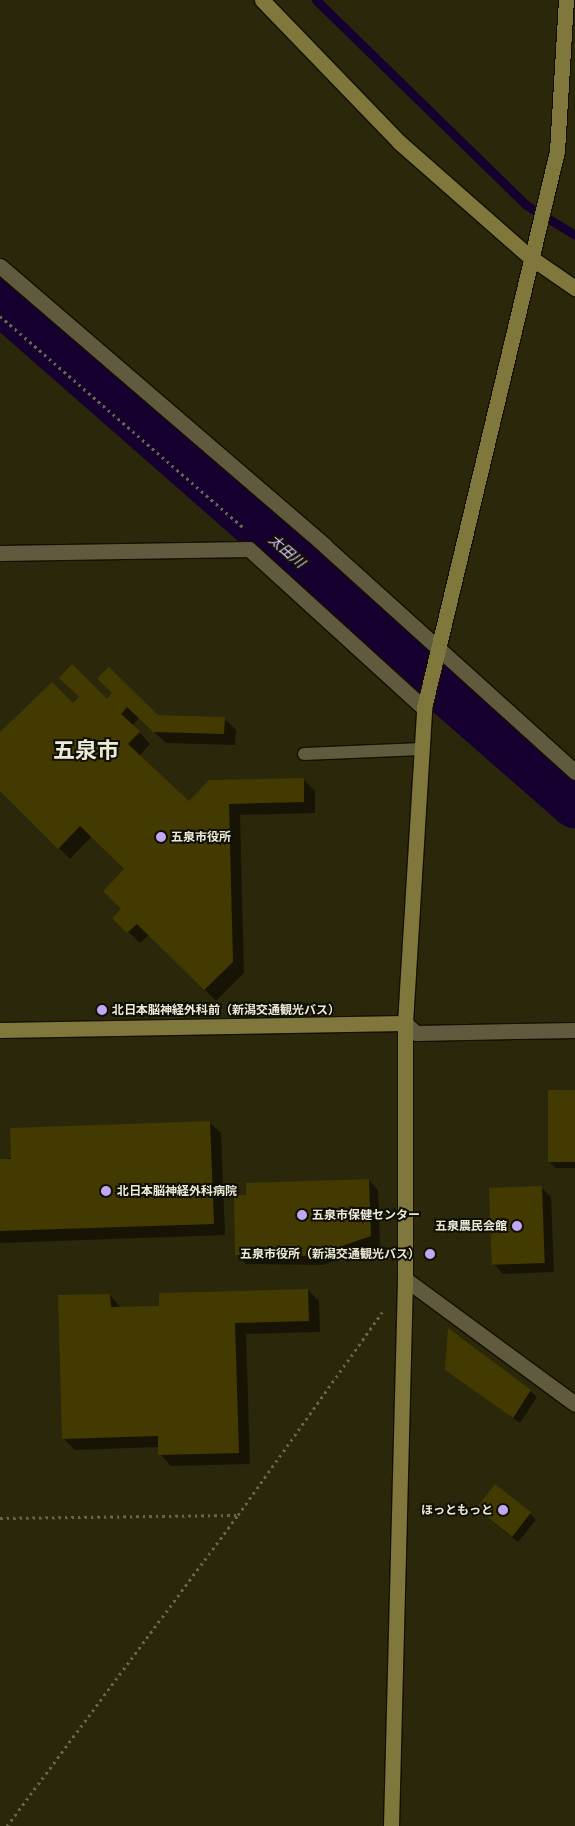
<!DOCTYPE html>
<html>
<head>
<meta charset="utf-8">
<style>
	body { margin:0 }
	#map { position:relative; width:575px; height:1826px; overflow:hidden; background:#2b270a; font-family:Merriweather,"Noto Sans JP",serif }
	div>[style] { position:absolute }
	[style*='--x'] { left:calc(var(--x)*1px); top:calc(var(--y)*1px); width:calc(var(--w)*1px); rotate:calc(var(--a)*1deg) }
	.shadow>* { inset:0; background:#0007 }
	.stream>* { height:9px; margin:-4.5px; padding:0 4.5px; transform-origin:4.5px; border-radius:4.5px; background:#16002f }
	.river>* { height:50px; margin:-25px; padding:0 25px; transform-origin:25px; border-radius:25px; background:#16002f }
	.building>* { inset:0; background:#423a01; transform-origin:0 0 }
	.path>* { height:3px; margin-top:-1.5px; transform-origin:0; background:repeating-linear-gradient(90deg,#69664d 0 2.5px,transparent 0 6.5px) }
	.roads { filter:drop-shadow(1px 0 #140f00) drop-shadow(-1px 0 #140f00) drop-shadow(0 1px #140f00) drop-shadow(0 -1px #140f00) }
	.lane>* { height:12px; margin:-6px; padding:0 6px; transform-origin:6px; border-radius:6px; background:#605b3e }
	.street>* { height:15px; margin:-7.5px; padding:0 7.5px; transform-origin:7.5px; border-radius:7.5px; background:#605b3e }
	.secondary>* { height:15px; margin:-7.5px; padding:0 7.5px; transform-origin:7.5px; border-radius:7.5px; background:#80773c }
	.dots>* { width:14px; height:14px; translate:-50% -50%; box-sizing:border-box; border:2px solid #111005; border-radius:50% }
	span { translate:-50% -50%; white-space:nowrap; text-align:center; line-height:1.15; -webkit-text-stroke:4px #111005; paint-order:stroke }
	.poi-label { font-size:12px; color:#ebe9d8; font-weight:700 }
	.left { translate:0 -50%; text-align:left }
	.right { translate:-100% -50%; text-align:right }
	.water-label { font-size:14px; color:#d7c7fa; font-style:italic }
	.town-label { font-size:22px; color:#ebe9d8; font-weight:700 }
</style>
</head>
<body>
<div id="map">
	<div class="shadow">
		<div style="clip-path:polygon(107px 700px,157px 716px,224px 718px,236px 730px,235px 745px,166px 743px,139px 718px,132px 726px,123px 747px,140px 733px,150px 744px,139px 756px,189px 803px,303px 779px,315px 791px,315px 813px,240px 815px,244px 973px,216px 1001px,150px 934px,140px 943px,114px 918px,123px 909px,125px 870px,92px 836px,70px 859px,0 790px,0 734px,73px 704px)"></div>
		<div style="clip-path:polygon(575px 1092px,575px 1168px,555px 1168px,549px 1161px)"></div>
		<div style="clip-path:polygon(209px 1122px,221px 1133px,225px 1235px,0 1243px,0 1160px)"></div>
		<div style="clip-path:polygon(369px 1180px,378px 1190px,380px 1245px,323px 1265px,246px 1264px,237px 1254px,248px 1196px)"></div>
		<div style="clip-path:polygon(542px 1188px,551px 1197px,554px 1272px,503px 1274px,494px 1264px)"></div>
		<div style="clip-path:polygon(308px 1290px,319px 1301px,320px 1332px,246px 1334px,250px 1464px,171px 1466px,160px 1454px,159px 1447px,75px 1450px,63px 1438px,110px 1295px,121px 1308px,160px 1307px)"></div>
		<div style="clip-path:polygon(446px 1370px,530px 1391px,537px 1397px,520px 1423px)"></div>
		<div style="clip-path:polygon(530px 1513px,536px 1520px,518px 1542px,484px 1515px)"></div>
	</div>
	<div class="stream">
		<div style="--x:316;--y:0;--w:293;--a:44.3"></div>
		<div style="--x:526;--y:205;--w:57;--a:31.5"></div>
	</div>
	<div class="river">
		<div style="--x:0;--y:299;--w:765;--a:41.24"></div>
	</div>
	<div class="building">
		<div style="clip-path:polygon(72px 664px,107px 699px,112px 693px,97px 678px,109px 667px,158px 715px,225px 717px,224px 734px,153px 732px,127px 707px,121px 714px,140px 731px,128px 744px,189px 801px,209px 780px,304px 778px,304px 802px,229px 804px,233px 962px,204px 990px,137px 924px,127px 933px,112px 918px,121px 909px,103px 891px,124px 869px,80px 826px,58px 849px,0 791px,0 732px,52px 682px,73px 703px,79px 697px,59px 678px)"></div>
		<div style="left:548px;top:1090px;width:27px;height:72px"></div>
		<div style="clip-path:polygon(210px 1121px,214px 1224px,0 1231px,0 1159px,11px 1159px,10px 1128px)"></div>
		<div style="clip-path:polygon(369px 1179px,371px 1236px,313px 1256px,235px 1255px,234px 1195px,246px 1195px,246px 1183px)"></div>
		<div style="left:542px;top:1186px;width:77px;height:53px;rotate:88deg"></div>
		<div style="clip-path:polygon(308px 1289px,309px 1321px,235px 1323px,239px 1453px,158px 1455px,158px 1436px,62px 1439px,58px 1295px,110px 1294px,111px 1307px,159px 1306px,159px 1293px)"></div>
		<div style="clip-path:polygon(448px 1328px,531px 1390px,513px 1418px,445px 1370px)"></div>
		<div style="left:495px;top:1484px;width:46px;height:31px;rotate:38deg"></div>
	</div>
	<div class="path">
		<div style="--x:0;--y:316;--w:322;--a:41"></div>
		<div style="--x:0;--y:1518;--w:238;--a:-0.7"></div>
		<div style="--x:7;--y:1826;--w:387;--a:-53.4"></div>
		<div style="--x:238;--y:1515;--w:249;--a:-54.6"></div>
	</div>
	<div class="roads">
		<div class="lane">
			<div style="--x:304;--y:754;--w:118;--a:-2.4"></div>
		</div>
		<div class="street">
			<div style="--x:0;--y:266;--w:429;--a:40.7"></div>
			<div style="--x:325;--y:546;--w:337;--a:42.1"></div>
			<div style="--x:0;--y:553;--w:249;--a:-0.9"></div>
			<div style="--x:249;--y:549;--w:236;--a:42.3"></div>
			<div style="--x:405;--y:1023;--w:15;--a:42"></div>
			<div style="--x:416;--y:1033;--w:159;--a:-1.1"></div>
			<div style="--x:405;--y:1279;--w:211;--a:36.3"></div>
		</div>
		<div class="secondary">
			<div style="--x:262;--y:0;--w:197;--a:46"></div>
			<div style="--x:399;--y:142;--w:174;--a:41.3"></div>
			<div style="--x:530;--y:257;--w:55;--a:34.6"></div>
			<div style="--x:0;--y:1030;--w:405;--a:-1"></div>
			<div style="--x:391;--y:1826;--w:547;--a:-88.53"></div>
			<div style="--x:405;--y:1279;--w:256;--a:-90"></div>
			<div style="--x:405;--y:1023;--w:316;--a:-86.5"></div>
			<div style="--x:424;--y:708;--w:573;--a:-76.57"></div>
			<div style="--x:557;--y:151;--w:151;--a:-86.6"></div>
		</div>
	</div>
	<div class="dots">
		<div style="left:161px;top:837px;background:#c1a8f3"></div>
		<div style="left:102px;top:1010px;background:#c1a8f3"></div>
		<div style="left:106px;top:1191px;background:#c1a8f3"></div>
		<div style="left:302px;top:1215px;background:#c1a8f3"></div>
		<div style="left:517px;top:1226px;background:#c1a8f3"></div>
		<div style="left:430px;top:1254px;background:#c1a8f3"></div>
		<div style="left:503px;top:1510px;background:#c1a8f3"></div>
	</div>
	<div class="poi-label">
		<span class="left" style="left:171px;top:837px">五泉市役所</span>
		<span class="left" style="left:112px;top:1010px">北日本脳神経外科前（新潟交通観光バス）</span>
		<span class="left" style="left:117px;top:1191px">北日本脳神経外科病院</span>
		<span class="left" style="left:312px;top:1215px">五泉市保健センター</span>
		<span class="right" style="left:507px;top:1226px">五泉農民会館</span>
		<span class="right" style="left:420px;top:1254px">五泉市役所（新潟交通観光バス）</span>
		<span class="right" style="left:493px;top:1510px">ほっともっと</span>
	</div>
	<div class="water-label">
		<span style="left:287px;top:551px;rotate:41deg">太田川</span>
	</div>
	<div class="town-label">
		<span style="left:86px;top:751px">五泉市</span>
	</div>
</div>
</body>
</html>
